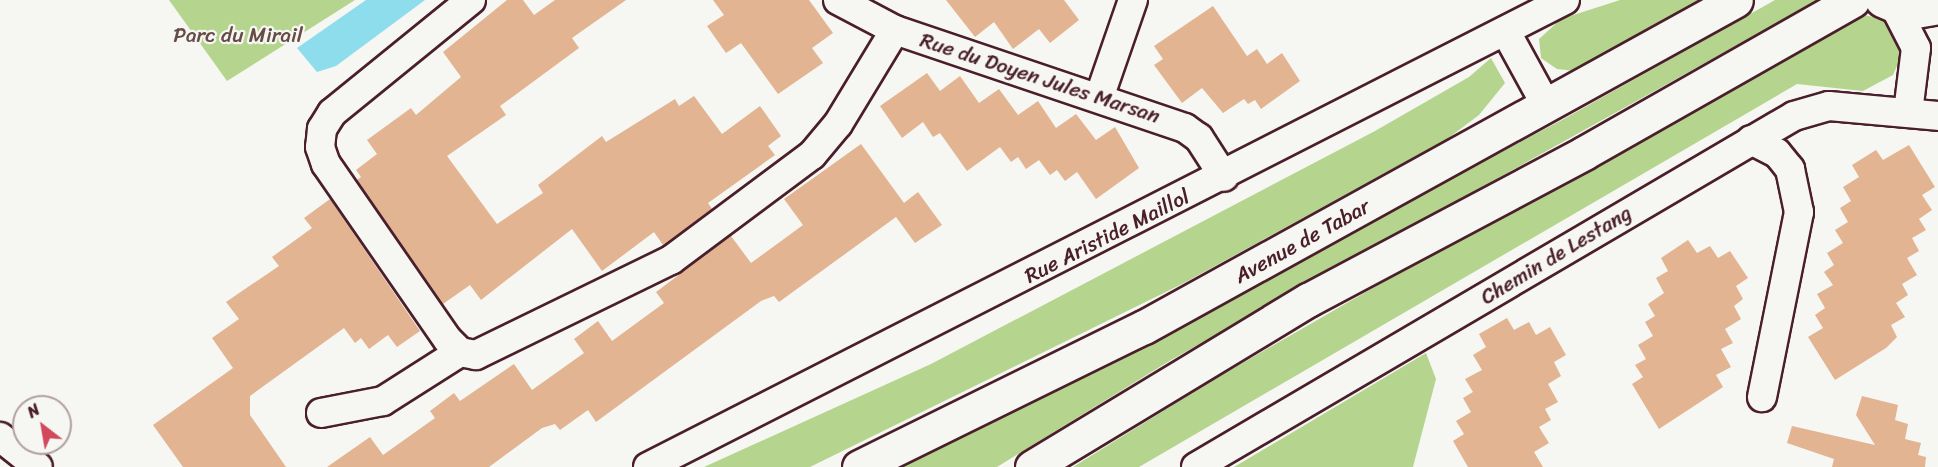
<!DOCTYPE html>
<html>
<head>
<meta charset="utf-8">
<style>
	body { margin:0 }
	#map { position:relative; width:1938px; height:467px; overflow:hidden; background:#f6f6f2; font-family:Sriracha,sans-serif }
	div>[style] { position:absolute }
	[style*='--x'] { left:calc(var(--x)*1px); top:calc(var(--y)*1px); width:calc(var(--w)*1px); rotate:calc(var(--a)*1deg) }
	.green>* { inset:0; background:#b5d58e }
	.water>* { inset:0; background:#8eddec }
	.building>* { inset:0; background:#e2b492 }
	.roads { filter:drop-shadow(2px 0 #4a1f2b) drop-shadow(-2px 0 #4a1f2b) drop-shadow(0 2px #4a1f2b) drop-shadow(0 -2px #4a1f2b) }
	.street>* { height:28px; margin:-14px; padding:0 14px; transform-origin:14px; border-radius:14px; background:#f6f6f2 }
	.secondary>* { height:33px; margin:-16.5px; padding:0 16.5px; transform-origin:16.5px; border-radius:16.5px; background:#f6f6f2 }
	span { translate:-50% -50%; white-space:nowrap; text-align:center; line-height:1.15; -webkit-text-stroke:4.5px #f6f6f2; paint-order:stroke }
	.park-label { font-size:21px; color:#654c44 }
	.street-label { font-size:21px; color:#4a1f2b }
	.north { position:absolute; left:12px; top:395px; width:60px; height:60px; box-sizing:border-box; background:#f6f6f2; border:2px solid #b1a0a2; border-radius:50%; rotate:329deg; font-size:16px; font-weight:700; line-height:24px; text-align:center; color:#4a1f2b }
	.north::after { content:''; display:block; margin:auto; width:21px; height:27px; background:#d1495b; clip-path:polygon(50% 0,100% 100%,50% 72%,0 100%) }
</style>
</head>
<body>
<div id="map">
	<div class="green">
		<div style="clip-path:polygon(169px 0,355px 0,227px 81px)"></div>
		<div style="clip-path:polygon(1620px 0,1701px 0,1575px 71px,1557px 69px,1541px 58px,1539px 39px,1561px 19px)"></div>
		<div style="clip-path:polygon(1775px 0,1818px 0,1171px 360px,997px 467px,885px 467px,1156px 335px,1562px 120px)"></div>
		<div style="clip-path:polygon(1865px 15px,1889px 21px,1904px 50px,1893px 75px,1863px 91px,1797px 84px,1139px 467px,1073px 467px,1213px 380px,1833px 23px)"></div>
		<div style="clip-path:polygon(1491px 58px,1505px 83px,1479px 115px,1447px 139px,1184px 283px,810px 467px,704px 467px,931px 364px,1375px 131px,1469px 77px)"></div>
		<div style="clip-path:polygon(1426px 353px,1436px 379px,1413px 467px,1234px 467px)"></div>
	</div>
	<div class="water">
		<div style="clip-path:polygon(366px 0,425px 0,336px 66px,317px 72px,297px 48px)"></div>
	</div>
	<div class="building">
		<div style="clip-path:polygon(507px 0,523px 0,534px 15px,555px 0,626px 0,572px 38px,579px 48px,500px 106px,506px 115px,447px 156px,497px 224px,543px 193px,538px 185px,602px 136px,606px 142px,675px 99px,679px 106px,694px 96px,722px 134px,760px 106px,781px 136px,768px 146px,775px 155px,708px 203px,712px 209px,663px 245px,654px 232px,602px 271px,572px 229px,481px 300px,470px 285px,443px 304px,357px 180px,361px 177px,356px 170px,377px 154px,367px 140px,411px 108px,416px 115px,461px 77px,443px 52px)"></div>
		<div style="clip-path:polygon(713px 0,809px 0,833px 33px,812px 48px,823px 63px,778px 94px,741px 43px,726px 53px,707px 26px,724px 15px)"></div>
		<div style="clip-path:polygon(946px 0,1064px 0,1079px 20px,1050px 43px,1039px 29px,1013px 49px,994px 22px,975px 37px)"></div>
		<div style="clip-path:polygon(1213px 6px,1247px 56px,1257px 49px,1267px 64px,1282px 53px,1300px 81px,1261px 109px,1255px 100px,1248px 104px,1244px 99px,1223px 113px,1202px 88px,1182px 103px,1154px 65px,1163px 59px,1154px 46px)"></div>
		<div style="clip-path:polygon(927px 73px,940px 91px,960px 76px,979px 103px,999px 89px,1018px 115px,1038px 101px,1056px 128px,1076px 114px,1096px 140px,1115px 127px,1139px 168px,1096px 199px,1077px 172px,1065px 181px,1057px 170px,1050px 175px,1039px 160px,1026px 169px,1018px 157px,1011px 162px,1000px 147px,967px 171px,940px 133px,933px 137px,923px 122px,902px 138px,880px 106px)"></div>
		<div style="clip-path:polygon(861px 144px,904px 203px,918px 192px,942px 225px,915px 243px,896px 217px,779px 302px,774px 296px,761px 301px,596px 422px,588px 410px,560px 430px,555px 424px,542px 428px,489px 467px,327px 467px,370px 437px,383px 455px,435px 418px,430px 411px,454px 393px,460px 401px,514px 364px,532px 390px,584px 353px,574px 339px,598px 321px,612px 341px,664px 303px,656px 292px,731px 236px,751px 263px,803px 225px,784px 199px)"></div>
		<div style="clip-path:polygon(1909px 145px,1935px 187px,1922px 195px,1932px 210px,1919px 219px,1926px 230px,1912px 238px,1919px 251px,1907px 258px,1917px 275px,1902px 284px,1908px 295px,1896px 303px,1905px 317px,1891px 325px,1897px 337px,1886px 348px,1835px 380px,1808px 337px,1823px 328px,1815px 315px,1825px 308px,1817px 294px,1833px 285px,1824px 272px,1834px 265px,1827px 253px,1843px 243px,1835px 230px,1848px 222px,1840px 208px,1851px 201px,1843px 187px,1859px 177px,1852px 165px,1876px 150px,1883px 160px)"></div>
		<div style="clip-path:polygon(330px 199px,420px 331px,397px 347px,388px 335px,369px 349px,361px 338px,355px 343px,344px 328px,250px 396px,250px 415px,286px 467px,183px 467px,153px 425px,233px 368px,212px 338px,239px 319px,226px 302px,279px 266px,272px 257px,312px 228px,304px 218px)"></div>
		<div style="clip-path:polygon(1688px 240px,1697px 253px,1710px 246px,1718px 258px,1730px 251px,1748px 278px,1736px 286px,1743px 299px,1734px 306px,1741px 319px,1725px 329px,1733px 343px,1721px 349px,1731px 367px,1716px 375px,1723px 387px,1659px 429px,1632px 384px,1643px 377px,1635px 365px,1646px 359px,1638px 345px,1653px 336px,1645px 322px,1655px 316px,1648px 304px,1664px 293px,1656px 278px,1668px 271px,1661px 258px)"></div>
		<div style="clip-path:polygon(1507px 318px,1514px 330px,1529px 322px,1536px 335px,1550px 327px,1566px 355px,1554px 362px,1561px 376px,1548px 384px,1558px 402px,1545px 409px,1551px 420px,1539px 427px,1549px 443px,1534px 452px,1543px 467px,1468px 467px,1453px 441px,1464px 434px,1456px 421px,1471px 412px,1463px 398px,1473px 392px,1465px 379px,1482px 370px,1473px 355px,1486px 347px,1479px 334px)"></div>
		<div style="clip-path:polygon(1862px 396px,1898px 405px,1895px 420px,1908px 424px,1905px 439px,1921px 443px,1918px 455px,1926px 457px,1925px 467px,1832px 467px,1834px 459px,1787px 443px,1792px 426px,1875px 445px,1856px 415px)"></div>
	</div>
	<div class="roads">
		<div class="street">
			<div style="--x:471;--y:0;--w:179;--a:140.9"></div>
			<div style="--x:332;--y:113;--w:19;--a:122"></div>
			<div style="--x:322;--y:129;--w:18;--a:96"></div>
			<div style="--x:320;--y:147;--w:18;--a:71"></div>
			<div style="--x:326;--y:164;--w:214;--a:55.3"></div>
			<div style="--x:448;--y:340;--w:17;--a:45"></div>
			<div style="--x:460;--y:352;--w:16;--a:11"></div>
			<div style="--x:476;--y:355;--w:217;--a:-26"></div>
			<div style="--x:671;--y:260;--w:176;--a:-36.7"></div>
			<div style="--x:812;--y:155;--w:40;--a:-50"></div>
			<div style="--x:838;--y:124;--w:110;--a:-58.8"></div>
			<div style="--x:838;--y:0;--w:64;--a:27.8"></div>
			<div style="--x:895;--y:30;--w:306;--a:18.7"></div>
			<div style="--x:1185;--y:128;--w:17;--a:36"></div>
			<div style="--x:1199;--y:138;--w:46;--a:57.3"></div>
			<div style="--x:1895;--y:7;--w:46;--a:62.9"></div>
			<div style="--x:1916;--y:48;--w:64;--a:97.1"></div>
			<div style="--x:1506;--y:32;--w:85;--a:61.3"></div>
			<div style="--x:1099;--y:98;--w:104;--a:-70.9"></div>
			<div style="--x:1751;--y:140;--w:29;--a:27"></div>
			<div style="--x:1777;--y:153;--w:21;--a:51"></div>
			<div style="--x:1790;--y:169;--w:44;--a:78.2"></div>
			<div style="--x:1799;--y:212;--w:189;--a:101.3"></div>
			<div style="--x:321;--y:413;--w:63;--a:-11"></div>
			<div style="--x:383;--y:401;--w:91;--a:-32.5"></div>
			<div style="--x:0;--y:437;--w:48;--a:38.3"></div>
			<div style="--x:648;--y:467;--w:1029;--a:-26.99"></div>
			<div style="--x:1196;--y:467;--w:693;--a:-30.41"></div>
			<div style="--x:1794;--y:116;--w:36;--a:-16"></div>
			<div style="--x:1829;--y:106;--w:109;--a:5.2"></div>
		</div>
		<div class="secondary">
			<div style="--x:1882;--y:0;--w:30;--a:23"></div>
			<div style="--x:1910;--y:12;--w:28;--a:-10"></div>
			<div style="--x:859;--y:467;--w:318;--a:-26.2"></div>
			<div style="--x:1144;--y:327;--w:676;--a:-28.91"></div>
			<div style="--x:1032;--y:467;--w:323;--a:-31.2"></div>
			<div style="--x:1308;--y:300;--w:313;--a:-28"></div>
			<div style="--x:1584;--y:153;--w:309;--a:-29.6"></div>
		</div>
	</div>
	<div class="park-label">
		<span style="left:238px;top:35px">Parc du Mirail</span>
	</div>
	<div class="street-label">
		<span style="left:1040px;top:78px;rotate:18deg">Rue du Doyen Jules Marsan</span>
		<span style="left:1107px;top:236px;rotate:-27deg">Rue Aristide Maillol</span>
		<span style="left:1302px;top:241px;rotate:-29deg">Avenue de Tabar</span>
		<span style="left:1556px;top:255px;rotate:-31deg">Chemin de Lestang</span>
	</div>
	<div class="north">N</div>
</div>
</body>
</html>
